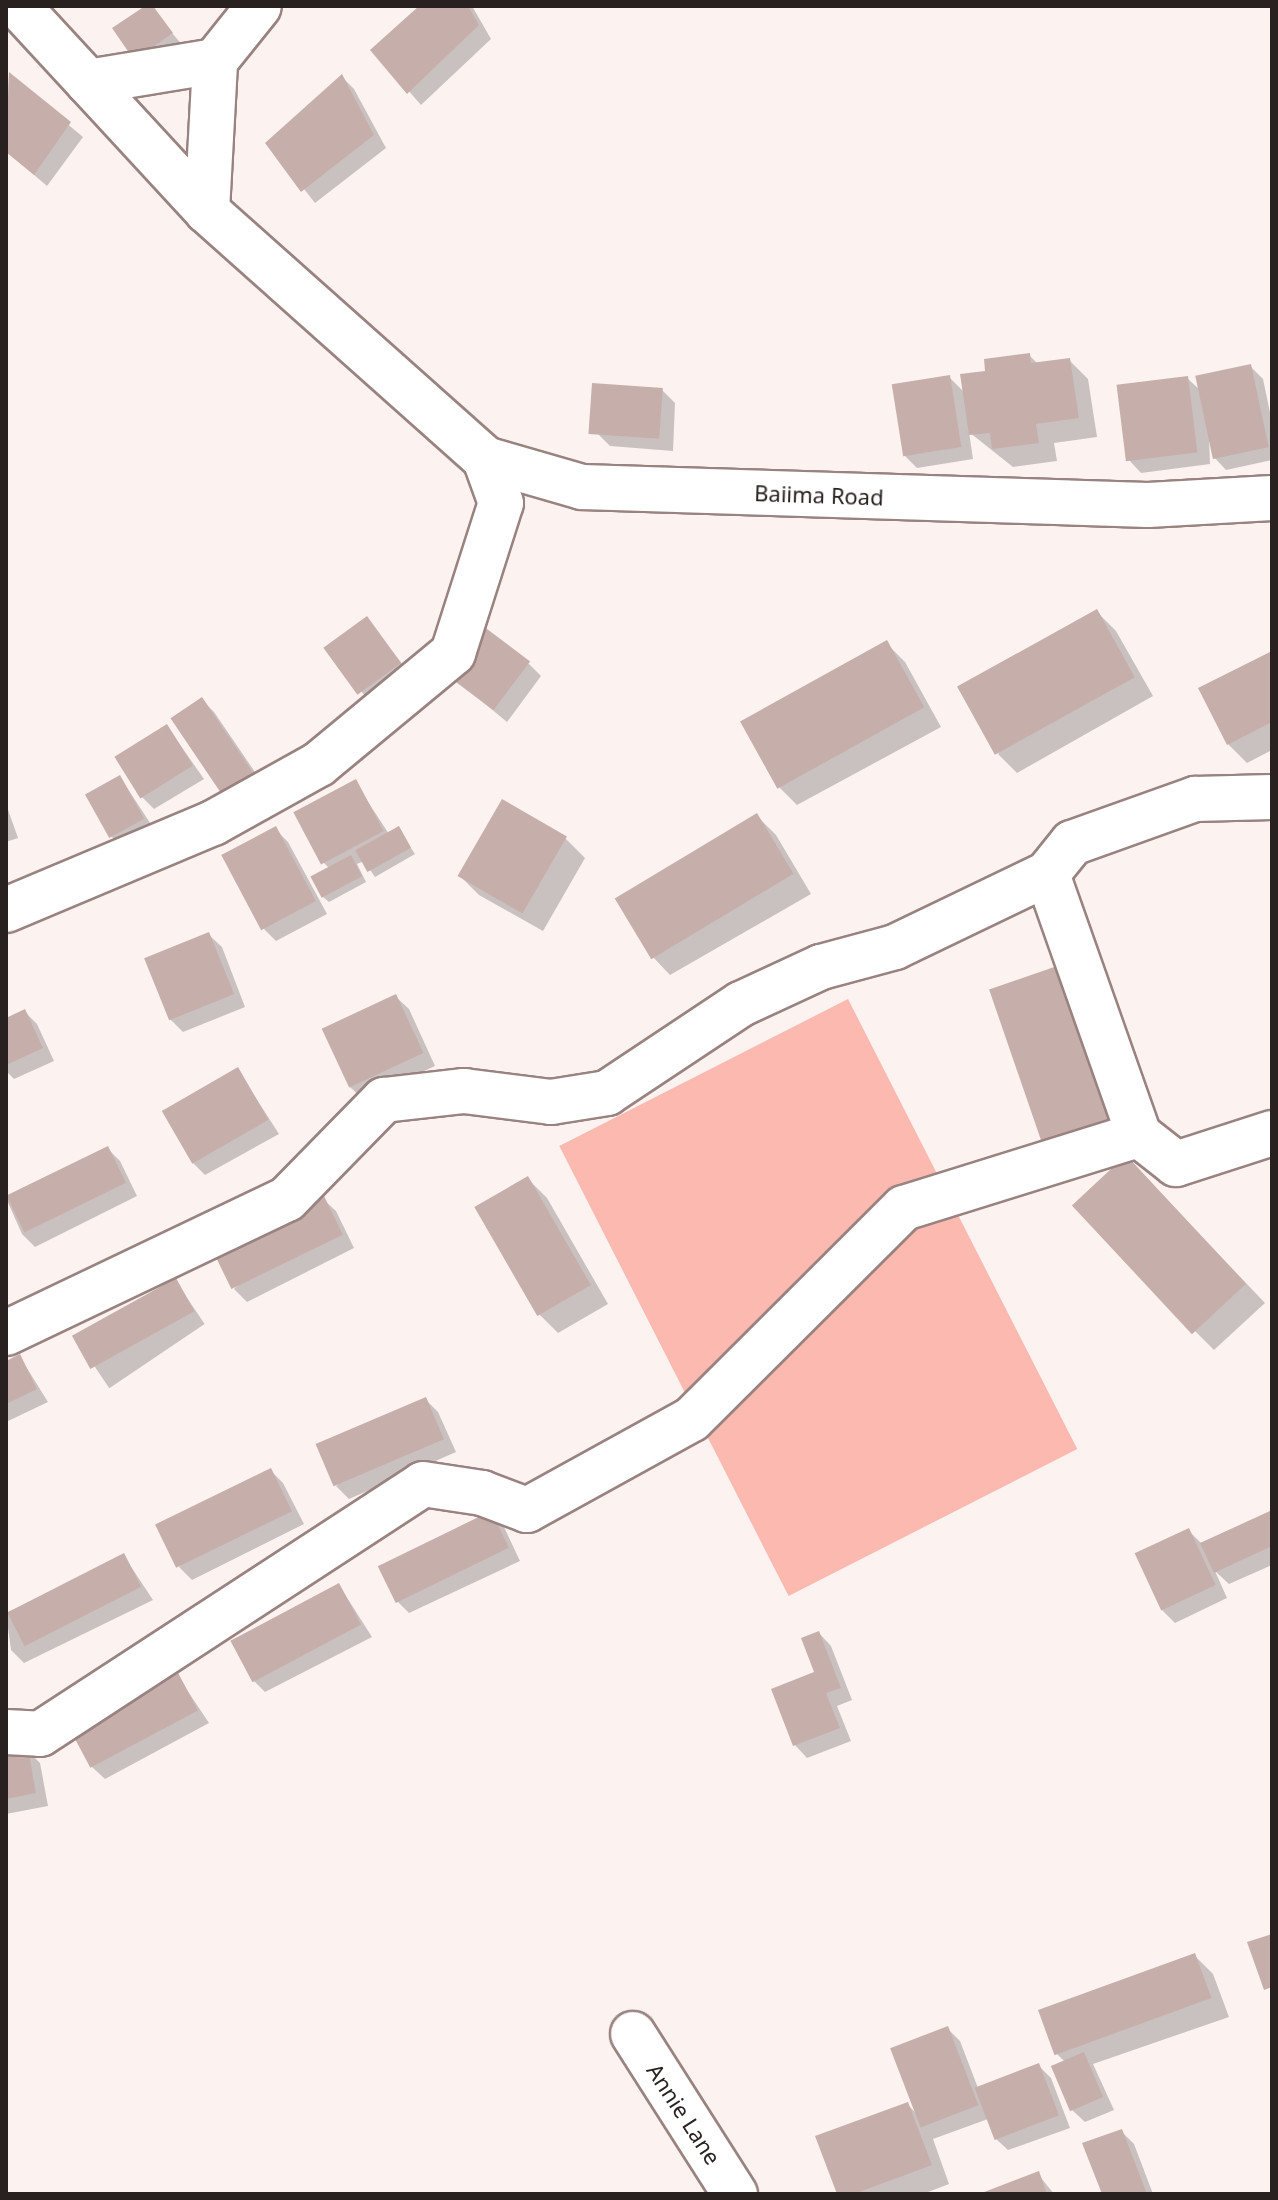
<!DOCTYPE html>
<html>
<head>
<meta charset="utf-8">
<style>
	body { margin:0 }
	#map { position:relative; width:1278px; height:2200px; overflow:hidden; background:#fcf2f0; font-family:"Noto Sans",sans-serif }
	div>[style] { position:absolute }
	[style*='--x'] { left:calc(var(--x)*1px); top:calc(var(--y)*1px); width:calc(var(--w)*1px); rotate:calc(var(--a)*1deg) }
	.green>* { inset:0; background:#fbb9b0; transform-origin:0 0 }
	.shadow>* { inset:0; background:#0003; transform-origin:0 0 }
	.building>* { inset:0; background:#c6afab; transform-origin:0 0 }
	.roads { filter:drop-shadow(2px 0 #998380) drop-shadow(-2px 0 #998380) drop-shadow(0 2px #998380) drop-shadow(0 -2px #998380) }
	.minor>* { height:44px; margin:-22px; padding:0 22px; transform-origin:22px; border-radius:22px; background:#fff }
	span { translate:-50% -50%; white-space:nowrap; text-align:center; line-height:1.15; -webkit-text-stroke:6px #fff; paint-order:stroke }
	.street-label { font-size:22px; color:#29211f }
	.frame { position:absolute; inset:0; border:8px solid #29211f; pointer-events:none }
</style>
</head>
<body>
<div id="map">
	<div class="green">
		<div style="left:848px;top:999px;width:505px;height:324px;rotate:63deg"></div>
	</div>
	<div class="shadow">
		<div style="clip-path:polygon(149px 6px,184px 47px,148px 72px)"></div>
		<div style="clip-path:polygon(422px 6px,472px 6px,491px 39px,421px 105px,373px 50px)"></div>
		<div style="clip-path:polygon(9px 75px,83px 137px,47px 186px,6px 151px)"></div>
		<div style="clip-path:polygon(342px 77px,354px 89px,386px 148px,315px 203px,268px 143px)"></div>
		<div style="clip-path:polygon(1029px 355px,1038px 364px,1069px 360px,1088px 379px,1097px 437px,1054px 443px,1057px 461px,1013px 467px,969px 432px,973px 459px,917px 468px,904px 455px,949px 377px,965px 393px,988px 373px)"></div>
		<div style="clip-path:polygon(1250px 366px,1263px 379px,1272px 422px,1272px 460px,1226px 470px,1214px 457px,1209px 437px,1210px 464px,1141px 473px,1129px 460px,1187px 378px,1200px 390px)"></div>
		<div style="clip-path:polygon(662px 390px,675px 403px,673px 451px,610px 446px,597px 433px)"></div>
		<div style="clip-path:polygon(1097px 612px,1116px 631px,1153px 696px,1017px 773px,998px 754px)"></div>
		<div style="left:367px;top:619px;width:73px;height:49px;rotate:52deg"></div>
		<div style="clip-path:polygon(886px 643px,905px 662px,941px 727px,797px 805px,778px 786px)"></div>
		<div style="clip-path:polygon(1272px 653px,1272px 750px,1247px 763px,1228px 744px)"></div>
		<div style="clip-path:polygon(529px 664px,541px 676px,507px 722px,449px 674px)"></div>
		<div style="clip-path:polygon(202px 700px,214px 712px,270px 794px,173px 718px)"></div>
		<div style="clip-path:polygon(167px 726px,204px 779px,154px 809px,141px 796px)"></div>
		<div style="clip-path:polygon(120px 777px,156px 832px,124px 849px,111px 836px)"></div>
		<div style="clip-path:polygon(355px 782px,389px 834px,398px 829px,415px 854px,375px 877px,364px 861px,357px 864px,366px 882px,329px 902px,323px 897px,329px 868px,324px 863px)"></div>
		<div style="clip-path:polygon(503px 802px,566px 839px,585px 858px,543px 931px,479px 895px,460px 876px)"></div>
		<div style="clip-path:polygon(6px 804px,18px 838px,6px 842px)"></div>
		<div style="clip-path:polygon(757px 816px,776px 835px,811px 894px,670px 975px,652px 956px)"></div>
		<div style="clip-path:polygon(275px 829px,288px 842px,327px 914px,276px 941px,264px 929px)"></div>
		<div style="clip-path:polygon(209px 935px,222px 947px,245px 1007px,183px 1032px,170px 1019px)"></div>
		<div style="clip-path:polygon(396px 997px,409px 1009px,435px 1066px,363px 1099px,350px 1087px)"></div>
		<div style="clip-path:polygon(25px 1012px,37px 1024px,54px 1061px,14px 1079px,6px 1071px,6px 1020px)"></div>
		<div style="clip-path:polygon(238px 1070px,279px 1134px,205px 1175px,192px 1162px)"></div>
		<div style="clip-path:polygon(107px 1148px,120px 1161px,137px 1196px,35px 1247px,22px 1234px,6px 1198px)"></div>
		<div style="clip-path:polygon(1145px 1177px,1265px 1303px,1214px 1350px,1195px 1331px)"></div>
		<div style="clip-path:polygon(528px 1179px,547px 1198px,608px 1304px,558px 1333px,539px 1314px,477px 1208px)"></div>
		<div style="clip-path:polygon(323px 1199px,336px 1211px,354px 1248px,247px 1302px,234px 1289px)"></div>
		<div style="left:175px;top:1280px;width:53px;height:115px;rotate:56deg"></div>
		<div style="clip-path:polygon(20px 1357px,48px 1402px,6px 1422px,6px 1363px)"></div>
		<div style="clip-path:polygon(425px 1399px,438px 1412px,456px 1452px,349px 1499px,336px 1486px)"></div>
		<div style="clip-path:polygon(270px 1470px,283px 1483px,304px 1524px,192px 1580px,179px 1567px)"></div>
		<div style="clip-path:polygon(491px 1514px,504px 1527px,520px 1561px,409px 1613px,397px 1601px)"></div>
		<div style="clip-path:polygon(1270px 1514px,1272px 1565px,1229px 1584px,1215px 1571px,1227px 1598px,1175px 1623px,1162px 1610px,1188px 1530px,1201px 1543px)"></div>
		<div style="clip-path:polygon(124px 1556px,153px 1600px,24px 1663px,11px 1650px,6px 1613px)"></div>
		<div style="clip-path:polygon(339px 1585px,372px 1637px,265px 1692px,252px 1679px)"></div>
		<div style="clip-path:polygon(819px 1633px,831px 1646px,852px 1700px,837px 1706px,851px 1741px,807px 1758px,795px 1745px,773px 1690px,817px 1673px)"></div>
		<div style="clip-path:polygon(175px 1672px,209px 1723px,105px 1779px,92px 1767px)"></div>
		<div style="clip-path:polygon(28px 1751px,40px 1763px,48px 1806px,6px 1814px,6px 1755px)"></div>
		<div style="clip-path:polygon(1194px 1955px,1213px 1974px,1229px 2017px,1093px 2064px,1114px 2110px,1085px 2122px,1072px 2110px,1065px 2062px,1054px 2051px)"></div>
		<div style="clip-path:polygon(947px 2028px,960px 2041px,978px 2088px,1038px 2065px,1051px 2078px,1070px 2128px,1008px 2150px,995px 2138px,988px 2119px,933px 2139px,949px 2184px,923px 2194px,839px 2194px,907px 2104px,917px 2114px)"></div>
		<div style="clip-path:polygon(1121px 2131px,1134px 2144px,1153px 2194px,1104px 2194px)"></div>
		<div style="clip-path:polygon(1038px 2174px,1054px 2194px,983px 2194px)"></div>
	</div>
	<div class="building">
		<div style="clip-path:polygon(145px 6px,153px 6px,173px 33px,134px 60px,112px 28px)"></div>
		<div style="clip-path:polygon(419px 6px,468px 6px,479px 25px,407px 94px,370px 50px)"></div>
		<div style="clip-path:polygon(9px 72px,71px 122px,34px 175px,6px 152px)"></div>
		<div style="clip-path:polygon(342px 74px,374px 135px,301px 192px,265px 143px)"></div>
		<div style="clip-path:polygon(1030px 353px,1031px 363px,1070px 358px,1079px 418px,1036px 424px,1039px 443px,992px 449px,990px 433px,969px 435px,960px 374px,985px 371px,984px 359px)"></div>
		<div style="left:1251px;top:364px;width:85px;height:57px;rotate:78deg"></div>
		<div style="left:950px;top:375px;width:73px;height:59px;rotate:81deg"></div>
		<div style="left:1188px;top:376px;width:77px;height:72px;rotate:83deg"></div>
		<div style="left:592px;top:383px;width:71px;height:51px;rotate:4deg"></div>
		<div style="left:1097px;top:609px;width:78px;height:160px;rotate:61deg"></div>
		<div style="left:367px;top:616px;width:58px;height:54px;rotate:54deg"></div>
		<div style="left:483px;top:626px;width:59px;height:61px;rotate:37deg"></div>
		<div style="left:887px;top:640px;width:77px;height:168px;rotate:61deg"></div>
		<div style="clip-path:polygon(1272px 651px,1272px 722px,1227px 745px,1198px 688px)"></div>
		<div style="left:202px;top:697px;width:102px;height:38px;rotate:56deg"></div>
		<div style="left:167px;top:724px;width:49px;height:62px;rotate:58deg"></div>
		<div style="left:120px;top:775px;width:50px;height:40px;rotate:61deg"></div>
		<div style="left:356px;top:779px;width:59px;height:71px;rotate:62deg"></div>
		<div style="left:502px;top:799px;width:75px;height:89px;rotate:30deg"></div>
		<div style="left:757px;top:813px;width:71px;height:166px;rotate:59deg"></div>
		<div style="left:276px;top:826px;width:85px;height:62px;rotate:62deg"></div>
		<div style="left:399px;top:826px;width:25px;height:50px;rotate:61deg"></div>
		<div style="left:351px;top:855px;width:24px;height:46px;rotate:62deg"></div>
		<div style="left:209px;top:932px;width:67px;height:70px;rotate:68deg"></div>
		<div style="left:1060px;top:965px;width:171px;height:75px;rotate:71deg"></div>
		<div style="left:396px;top:994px;width:65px;height:82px;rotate:65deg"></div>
		<div style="clip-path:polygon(25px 1009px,43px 1048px,6px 1065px,6px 1018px)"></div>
		<div style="left:238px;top:1067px;width:61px;height:88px;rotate:60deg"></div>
		<div style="left:108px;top:1146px;width:41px;height:113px;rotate:64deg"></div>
		<div style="left:1126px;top:1155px;width:176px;height:74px;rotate:47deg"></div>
		<div style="left:528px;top:1176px;width:126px;height:62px;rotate:60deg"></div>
		<div style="left:324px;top:1196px;width:43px;height:124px;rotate:64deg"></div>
		<div style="left:176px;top:1278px;width:38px;height:119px;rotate:61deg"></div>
		<div style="clip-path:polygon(20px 1354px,37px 1389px,6px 1404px,6px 1361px)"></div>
		<div style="left:426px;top:1397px;width:46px;height:120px;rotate:67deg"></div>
		<div style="left:271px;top:1468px;width:48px;height:129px;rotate:64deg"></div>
		<div style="left:491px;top:1511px;width:41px;height:126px;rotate:64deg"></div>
		<div style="clip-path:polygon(1270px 1511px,1272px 1546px,1214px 1573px,1200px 1543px)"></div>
		<div style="left:1189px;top:1528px;width:63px;height:60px;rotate:65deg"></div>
		<div style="left:124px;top:1553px;width:38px;height:131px;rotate:63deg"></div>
		<div style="left:339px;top:1583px;width:47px;height:123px;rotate:62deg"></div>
		<div style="clip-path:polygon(819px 1631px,841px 1688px,826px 1693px,840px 1728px,793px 1746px,771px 1689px,814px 1672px,801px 1638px)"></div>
		<div style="left:176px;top:1669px;width:47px;height:122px;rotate:62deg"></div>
		<div style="clip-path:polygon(28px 1748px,36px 1793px,6px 1799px,6px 1753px)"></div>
		<div style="clip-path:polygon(1272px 1934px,1272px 1987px,1264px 1990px,1247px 1942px)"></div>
		<div style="left:1195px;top:1953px;width:48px;height:167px;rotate:70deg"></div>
		<div style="left:948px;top:2026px;width:85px;height:62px;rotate:69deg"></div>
		<div style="left:1084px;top:2052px;width:49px;height:36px;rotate:67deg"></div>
		<div style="left:1039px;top:2063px;width:56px;height:69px;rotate:69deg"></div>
		<div style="clip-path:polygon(908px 2102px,932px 2165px,854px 2194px,837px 2194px,815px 2136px)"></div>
		<div style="clip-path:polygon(1122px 2129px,1147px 2194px,1102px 2194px,1082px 2143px)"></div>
		<div style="clip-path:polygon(1039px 2171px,1047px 2194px,979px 2194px)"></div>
	</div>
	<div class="roads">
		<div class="minor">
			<div style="--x:18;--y:6;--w:279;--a:47.3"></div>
			<div style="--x:207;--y:211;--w:373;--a:41.7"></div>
			<div style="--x:485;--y:459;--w:101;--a:16.1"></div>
			<div style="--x:582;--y:487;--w:566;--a:1.82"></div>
			<div style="--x:1148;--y:505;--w:124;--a:-3.2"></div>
			<div style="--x:88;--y:82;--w:129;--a:-9.4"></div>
			<div style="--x:207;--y:211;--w:150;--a:-86.9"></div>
			<div style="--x:215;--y:61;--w:70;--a:-51.3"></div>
			<div style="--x:1047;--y:874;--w:277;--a:70.6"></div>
			<div style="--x:1139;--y:1135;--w:47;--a:38.1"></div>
			<div style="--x:1176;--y:1164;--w:101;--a:-17.9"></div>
			<div style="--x:6;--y:910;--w:225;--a:-22.8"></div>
			<div style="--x:213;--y:823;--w:121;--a:-29.1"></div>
			<div style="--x:319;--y:764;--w:174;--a:-39.6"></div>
			<div style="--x:453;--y:653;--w:157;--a:-72.3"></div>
			<div style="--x:501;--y:503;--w:47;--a:-110"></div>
			<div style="--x:6;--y:1333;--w:311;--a:-25.5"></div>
			<div style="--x:287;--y:1199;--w:139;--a:-45.6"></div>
			<div style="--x:384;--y:1100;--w:81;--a:-6.4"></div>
			<div style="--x:464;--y:1091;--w:88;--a:7.2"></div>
			<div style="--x:551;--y:1102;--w:57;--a:-9.1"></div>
			<div style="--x:607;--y:1093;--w:161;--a:-33.6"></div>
			<div style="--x:741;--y:1004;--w:88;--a:-24.8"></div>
			<div style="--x:821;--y:967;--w:77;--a:-15.1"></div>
			<div style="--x:895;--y:947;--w:169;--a:-25.7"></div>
			<div style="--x:1047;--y:874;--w:40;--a:-51"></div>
			<div style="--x:1072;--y:843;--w:131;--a:-19.7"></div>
			<div style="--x:1195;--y:799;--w:77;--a:-1.5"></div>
			<div style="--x:6;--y:1732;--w:34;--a:3"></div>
			<div style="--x:40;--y:1734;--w:457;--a:-33.1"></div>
			<div style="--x:423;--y:1484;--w:60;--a:8.7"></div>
			<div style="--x:482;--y:1493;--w:48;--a:20.7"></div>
			<div style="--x:527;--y:1510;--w:188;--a:-28.9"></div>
			<div style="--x:692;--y:1419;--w:299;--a:-44.9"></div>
			<div style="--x:904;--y:1208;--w:246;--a:-17.3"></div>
			<div style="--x:633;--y:2034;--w:190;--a:57.5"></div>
		</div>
	</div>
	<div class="street-label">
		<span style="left:819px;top:495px;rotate:2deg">Baiima Road</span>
		<span style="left:684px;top:2114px;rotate:57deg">Annie Lane</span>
	</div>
	<div class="frame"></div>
</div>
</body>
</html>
